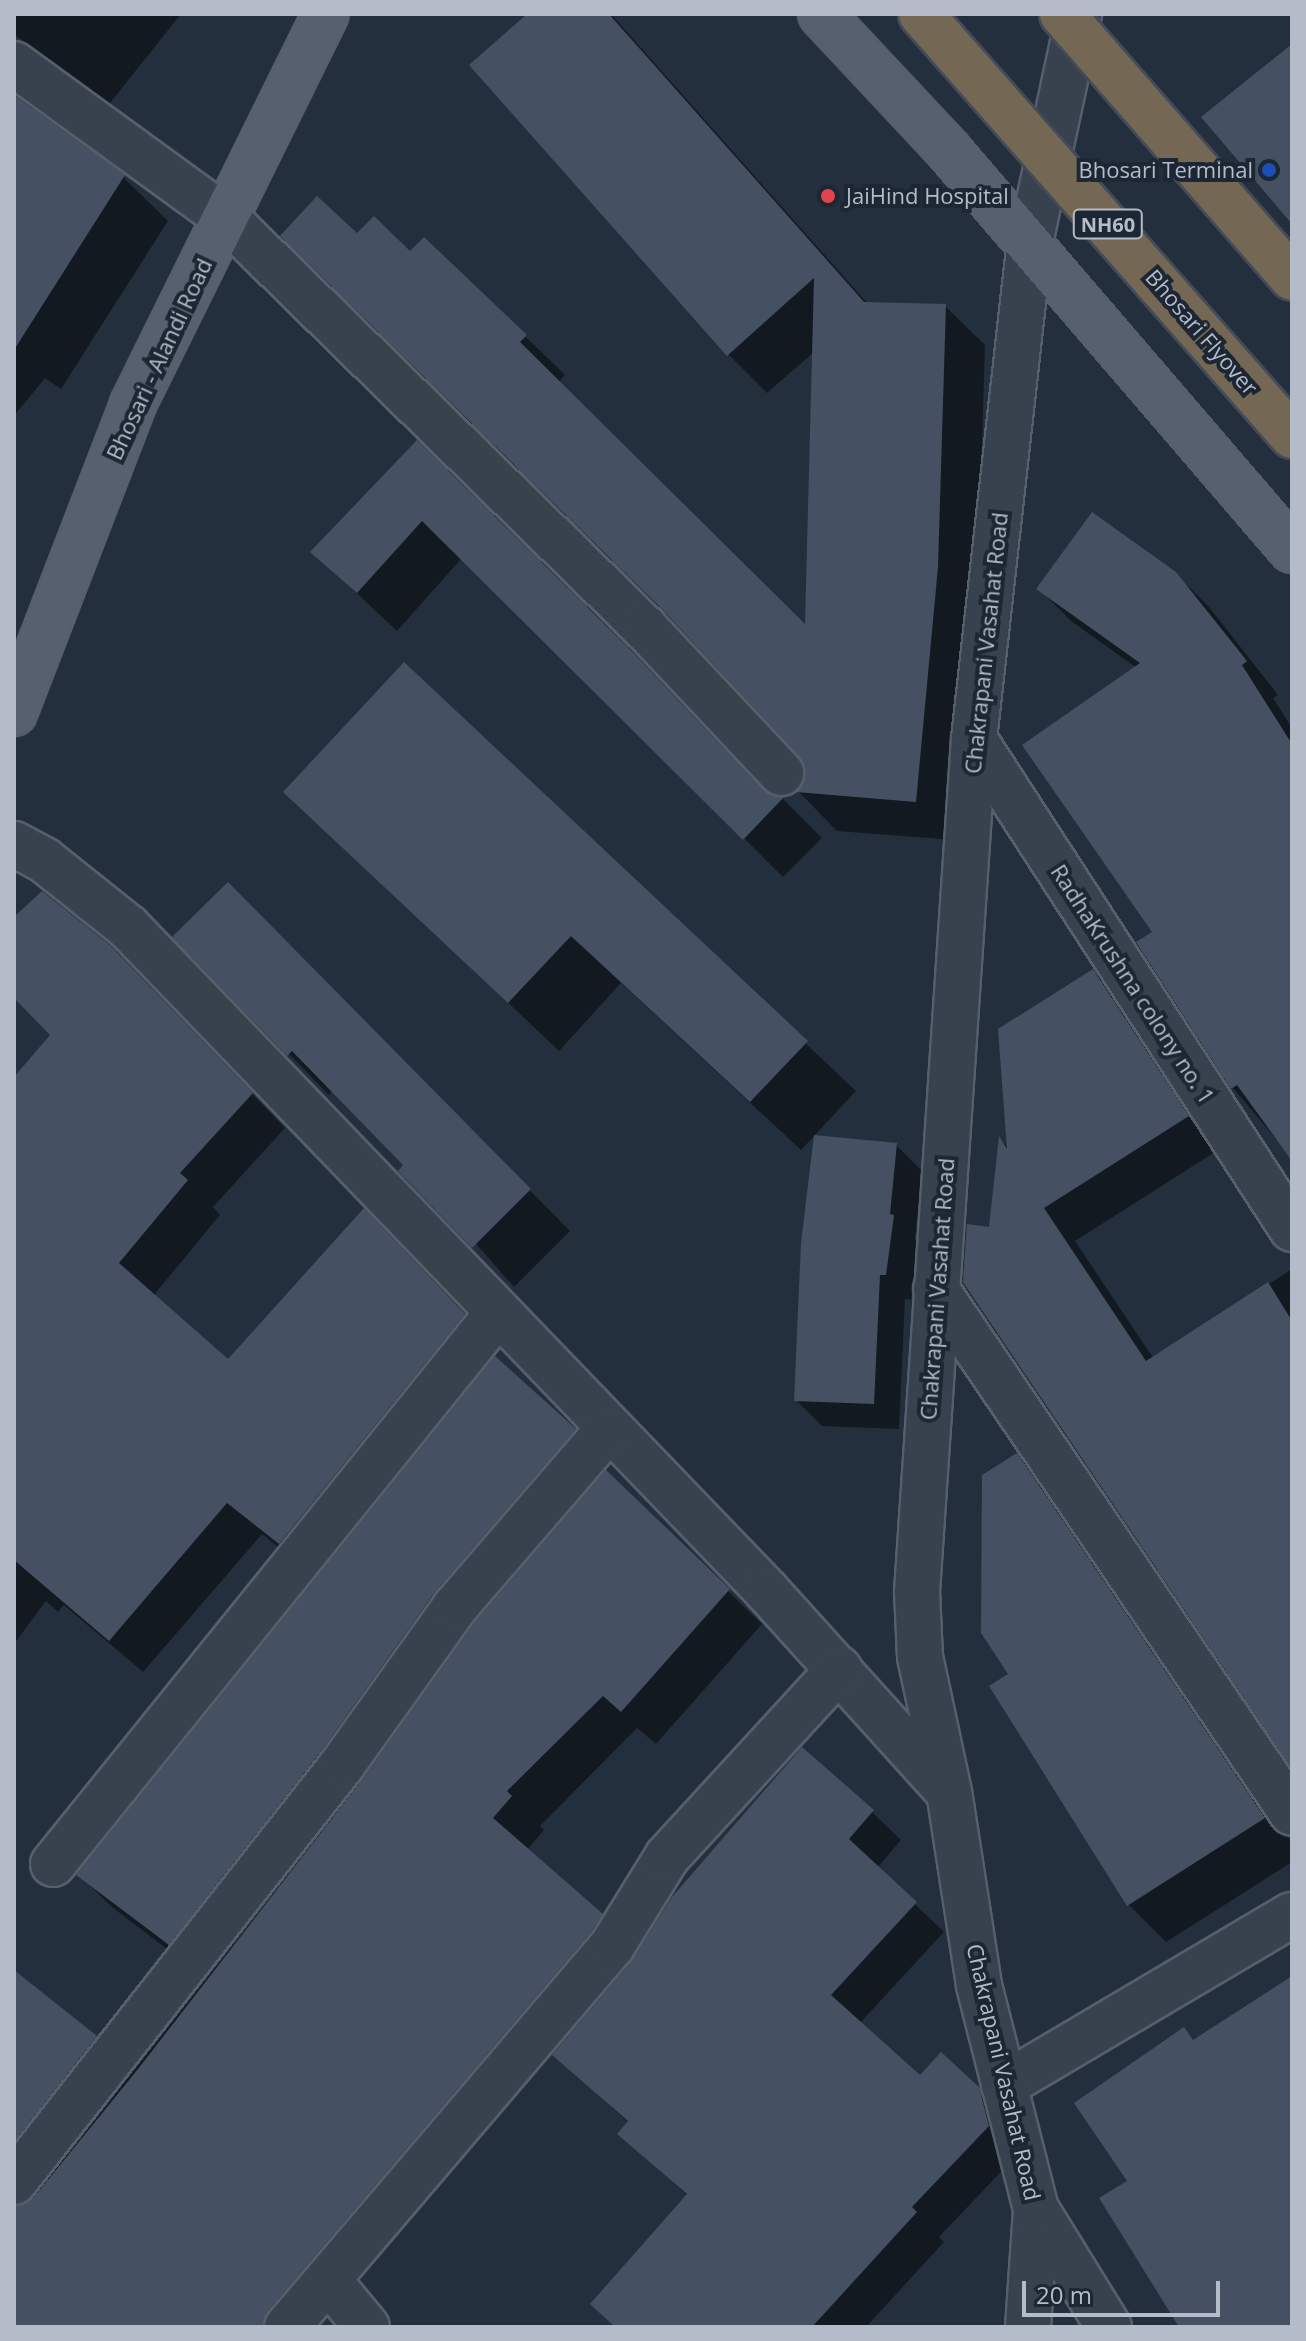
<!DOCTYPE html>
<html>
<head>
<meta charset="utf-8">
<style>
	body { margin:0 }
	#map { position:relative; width:1306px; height:2341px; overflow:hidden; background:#242f3e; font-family:"Open Sans",sans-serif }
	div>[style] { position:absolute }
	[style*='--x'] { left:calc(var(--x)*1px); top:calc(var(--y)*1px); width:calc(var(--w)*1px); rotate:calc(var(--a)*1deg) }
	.shadow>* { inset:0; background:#0007 }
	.building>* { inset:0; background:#455162 }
	.roads { filter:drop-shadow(2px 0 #565f6c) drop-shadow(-2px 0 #565f6c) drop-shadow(0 2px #565f6c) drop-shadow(0 -2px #565f6c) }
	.minor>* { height:44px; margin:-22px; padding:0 22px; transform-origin:22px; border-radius:22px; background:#38414e }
	.major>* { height:44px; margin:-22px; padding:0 22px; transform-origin:22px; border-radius:22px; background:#56606e }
	.bridges { filter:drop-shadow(2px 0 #434c59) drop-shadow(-2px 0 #434c59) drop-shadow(0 2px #434c59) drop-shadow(0 -2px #434c59) }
	.highway-bridge>* { height:44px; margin:-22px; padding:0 22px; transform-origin:22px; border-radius:22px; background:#746855 }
	.dots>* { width:22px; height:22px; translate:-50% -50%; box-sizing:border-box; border:4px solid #1d2633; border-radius:50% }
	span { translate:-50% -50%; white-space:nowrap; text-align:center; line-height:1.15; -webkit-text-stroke:8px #1d2633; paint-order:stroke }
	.shield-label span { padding:2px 6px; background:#1d2633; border:2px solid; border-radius:6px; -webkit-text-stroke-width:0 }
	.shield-label { font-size:20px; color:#b4bcc9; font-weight:700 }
	.poi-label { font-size:22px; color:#b4bcc9 }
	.right { translate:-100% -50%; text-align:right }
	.left { translate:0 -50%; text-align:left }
	.street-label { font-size:22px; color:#b4bcc9 }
	.frame { position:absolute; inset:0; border:16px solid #b4bcc9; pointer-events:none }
	.scale { position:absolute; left:1022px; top:2281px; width:198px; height:36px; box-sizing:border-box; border:4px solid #b4bcc9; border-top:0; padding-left:10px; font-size:24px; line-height:28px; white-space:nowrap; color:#b4bcc9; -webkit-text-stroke:6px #1d2633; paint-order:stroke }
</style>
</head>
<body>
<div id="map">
	<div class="shadow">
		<div style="clip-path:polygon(14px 14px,181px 14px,106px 108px,14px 34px)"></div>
		<div style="clip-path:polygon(530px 14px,611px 14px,868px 304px,945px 306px,985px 345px,977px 607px,955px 840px,837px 831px,799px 792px,807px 780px,801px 755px,357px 236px,410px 254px,525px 336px,565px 375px,558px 383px,807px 628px,814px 352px,767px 393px,728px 354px)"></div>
		<div style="clip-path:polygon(14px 97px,123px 177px,168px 221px,61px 389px,45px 378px,14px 416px)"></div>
		<div style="clip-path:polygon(417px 443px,666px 687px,765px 793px,783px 799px,822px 838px,783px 877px,462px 558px,397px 631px,313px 552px)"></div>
		<div style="clip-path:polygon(1175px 573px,1209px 607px,1278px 695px,1273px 698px,1292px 728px,1292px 1158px,1233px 1088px,1138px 943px,1155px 932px,1137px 668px,1071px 621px,1039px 589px)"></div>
		<div style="clip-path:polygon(404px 665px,856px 1091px,801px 1150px,621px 983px,559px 1051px,286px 792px)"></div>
		<div style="clip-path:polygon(228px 885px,570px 1231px,514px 1287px,406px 1164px,333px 1090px,329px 1095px,175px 937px)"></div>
		<div style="clip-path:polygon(14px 920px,144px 982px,285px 1128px,213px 1207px,220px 1215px,153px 1296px,228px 1362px,397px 1244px,497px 1349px,314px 1576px,262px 1534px,143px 1672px,64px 1605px,58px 1612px,46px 1601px,14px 1644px,14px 1080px,52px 1035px,14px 995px)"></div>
		<div style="clip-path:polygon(1093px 971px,1126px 1004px,1220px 1149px,1075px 1241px,1154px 1359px,1292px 1269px,1292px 1765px,991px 1230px,1001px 1140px,1009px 1149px)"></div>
		<div style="clip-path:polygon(896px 1145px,922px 1171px,915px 1239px,919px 1243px,911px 1300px,905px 1299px,899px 1429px,822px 1426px,796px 1400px)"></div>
		<div style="clip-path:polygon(575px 1430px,608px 1463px,467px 1625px,202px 1976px,112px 1907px,79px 1875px)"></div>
		<div style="clip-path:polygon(1017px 1456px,1055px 1493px,1292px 1843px,1292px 1862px,1166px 1942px,1129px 1905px,1011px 1674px)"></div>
		<div style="clip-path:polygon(606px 1473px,762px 1624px,656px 1744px,637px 1728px,540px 1826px,544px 1830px,527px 1850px,635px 1948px,316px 2327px,14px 2327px,14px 1973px,129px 2071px,65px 2158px)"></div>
		<div style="clip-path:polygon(872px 1812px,901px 1840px,877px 1868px,944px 1932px,859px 2024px,920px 2078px,978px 2089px,1007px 2118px,1017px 2155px,939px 2237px,944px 2242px,866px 2327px,616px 2327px,688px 2196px,620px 2134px,629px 2123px,555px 2055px)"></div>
	</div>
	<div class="building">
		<div style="clip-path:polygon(527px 14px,609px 14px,864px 302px,946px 304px,938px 567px,916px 802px,796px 792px,805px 779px,799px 756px,663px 610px,280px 236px,317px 196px,357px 233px,374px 216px,410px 251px,424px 237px,527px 335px,520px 342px,805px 624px,814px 278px,727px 356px,469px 65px)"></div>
		<div style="clip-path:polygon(1292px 44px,1292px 224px,1201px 117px)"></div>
		<div style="clip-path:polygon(14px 95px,125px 175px,14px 350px)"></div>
		<div style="clip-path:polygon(417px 440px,627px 646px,763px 790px,784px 797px,743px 840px,422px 521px,357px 593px,310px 552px)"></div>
		<div style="clip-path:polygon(1092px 512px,1176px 572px,1247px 661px,1242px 665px,1292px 744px,1292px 1161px,1237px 1085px,1231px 1089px,1136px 942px,1152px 932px,1022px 745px,1140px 663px,1036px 589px)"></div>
		<div style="clip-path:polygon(404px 662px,808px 1041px,750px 1102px,571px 936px,508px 1003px,283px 792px)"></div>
		<div style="clip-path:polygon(228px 882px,531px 1189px,472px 1248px,398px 1171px,403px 1165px,292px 1051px,287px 1056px,172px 937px)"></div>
		<div style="clip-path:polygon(42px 891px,111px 946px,253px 1093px,180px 1173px,188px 1180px,119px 1263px,228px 1359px,364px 1208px,465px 1314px,279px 1544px,227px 1503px,109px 1641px,14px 1560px,14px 1077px,50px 1035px,14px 998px,14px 917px)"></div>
		<div style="clip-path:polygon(1093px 969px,1189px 1116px,1044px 1208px,1146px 1361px,1268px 1282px,1292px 1321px,1292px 1769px,963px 1282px,967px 1224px,989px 1227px,999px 1136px,1007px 1149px,998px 1029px)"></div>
		<div style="clip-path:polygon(814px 1135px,897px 1143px,890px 1214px,894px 1215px,886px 1275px,880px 1275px,874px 1404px,794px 1401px,801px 1243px)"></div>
		<div style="clip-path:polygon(495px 1356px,576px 1429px,435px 1592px,322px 1750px,169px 1945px,76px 1875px)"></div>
		<div style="clip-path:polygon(1017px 1453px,1265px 1818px,1127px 1906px,989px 1686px,1008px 1674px,981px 1633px,982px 1475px)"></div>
		<div style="clip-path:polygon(606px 1470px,730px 1589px,621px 1712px,603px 1696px,507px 1791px,512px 1796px,493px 1818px,603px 1914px,592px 1931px,268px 2311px,263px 2327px,14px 2327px,14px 2206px,34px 2197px,138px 2069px,362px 1780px,475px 1622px)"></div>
		<div style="clip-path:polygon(802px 1747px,874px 1810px,849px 1839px,917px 1902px,831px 1995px,920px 2075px,941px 2052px,979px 2087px,989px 2126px,912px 2207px,917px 2212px,812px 2327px,615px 2327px,590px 2304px,687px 2194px,617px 2134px,628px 2121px,552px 2055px,631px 1962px,672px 1897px)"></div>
		<div style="clip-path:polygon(14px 1970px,97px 2036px,14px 2142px)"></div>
		<div style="clip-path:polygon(1292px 1976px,1292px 2327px,1179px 2327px,1099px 2198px,1127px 2181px,1074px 2103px,1184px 2027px,1193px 2040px)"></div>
	</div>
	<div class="roads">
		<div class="minor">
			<div style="--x:14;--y:64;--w:262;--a:36"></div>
			<div style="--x:226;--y:218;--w:586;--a:44.38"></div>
			<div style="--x:645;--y:628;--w:199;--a:46.8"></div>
			<div style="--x:974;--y:739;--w:584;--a:57.02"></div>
			<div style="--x:14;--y:844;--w:34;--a:28"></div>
			<div style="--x:44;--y:860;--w:107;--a:38.6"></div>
			<div style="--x:128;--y:927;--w:922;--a:46.1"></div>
			<div style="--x:767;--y:1591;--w:267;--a:47.9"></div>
			<div style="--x:936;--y:1289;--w:633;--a:55.81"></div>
			<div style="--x:53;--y:1864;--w:707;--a:-51.09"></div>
			<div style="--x:1004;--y:2085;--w:334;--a:-30.6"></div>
			<div style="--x:14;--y:2182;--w:531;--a:-51.81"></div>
			<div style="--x:342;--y:1765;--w:194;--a:-54.4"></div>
			<div style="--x:455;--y:1607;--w:234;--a:-49.2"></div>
			<div style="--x:1036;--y:2209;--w:139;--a:58.3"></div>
			<div style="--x:328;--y:2280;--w:61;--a:50.3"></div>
			<div style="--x:287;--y:2327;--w:501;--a:-49.54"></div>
			<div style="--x:612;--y:1946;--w:105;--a:-58.3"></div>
			<div style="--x:667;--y:1857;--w:255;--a:-47.5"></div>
			<div style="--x:1028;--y:2327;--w:118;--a:-86.1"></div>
			<div style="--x:1036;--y:2209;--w:231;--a:-104.3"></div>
			<div style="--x:979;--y:1985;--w:195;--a:-98.8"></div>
			<div style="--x:949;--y:1792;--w:138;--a:-102.1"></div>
			<div style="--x:920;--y:1657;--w:65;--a:-92.6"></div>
			<div style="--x:917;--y:1592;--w:855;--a:-86.18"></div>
			<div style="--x:974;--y:739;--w:499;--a:-83.6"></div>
			<div style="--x:1030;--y:243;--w:234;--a:-77.9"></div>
		</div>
		<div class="major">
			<div style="--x:821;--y:14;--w:187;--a:46.9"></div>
			<div style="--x:949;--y:151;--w:526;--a:49.32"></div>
			<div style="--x:14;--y:713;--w:331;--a:-68.9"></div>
			<div style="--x:133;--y:404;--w:435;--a:-63.7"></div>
		</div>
	</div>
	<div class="bridges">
		<div class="highway-bridge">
			<div style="--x:921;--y:14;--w:562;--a:48.68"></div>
			<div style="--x:1062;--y:14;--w:350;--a:48.9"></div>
		</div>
	</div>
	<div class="dots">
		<div style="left:1269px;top:170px;background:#1a4fb4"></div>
		<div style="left:828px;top:196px;background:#e0444e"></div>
	</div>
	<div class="shield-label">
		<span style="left:1108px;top:224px">NH60</span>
	</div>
	<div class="poi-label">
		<span class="right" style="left:1253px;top:170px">Bhosari Terminal</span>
		<span class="left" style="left:846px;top:196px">JaiHind Hospital</span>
	</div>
	<div class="street-label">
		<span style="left:1202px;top:332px;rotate:49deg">Bhosari Flyover</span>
		<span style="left:159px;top:359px;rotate:-65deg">Bhosari - Alandi Road</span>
		<span style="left:986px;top:643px;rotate:-84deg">Chakrapani Vasahat Road</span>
		<span style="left:1133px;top:984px;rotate:57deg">RadhaKrushna colony no. 1</span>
		<span style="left:937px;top:1289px;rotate:-86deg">Chakrapani Vasahat Road</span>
		<span style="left:1004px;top:2072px;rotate:77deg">Chakrapani Vasahat Road</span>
	</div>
	<div class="frame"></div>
	<div class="scale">20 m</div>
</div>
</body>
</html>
